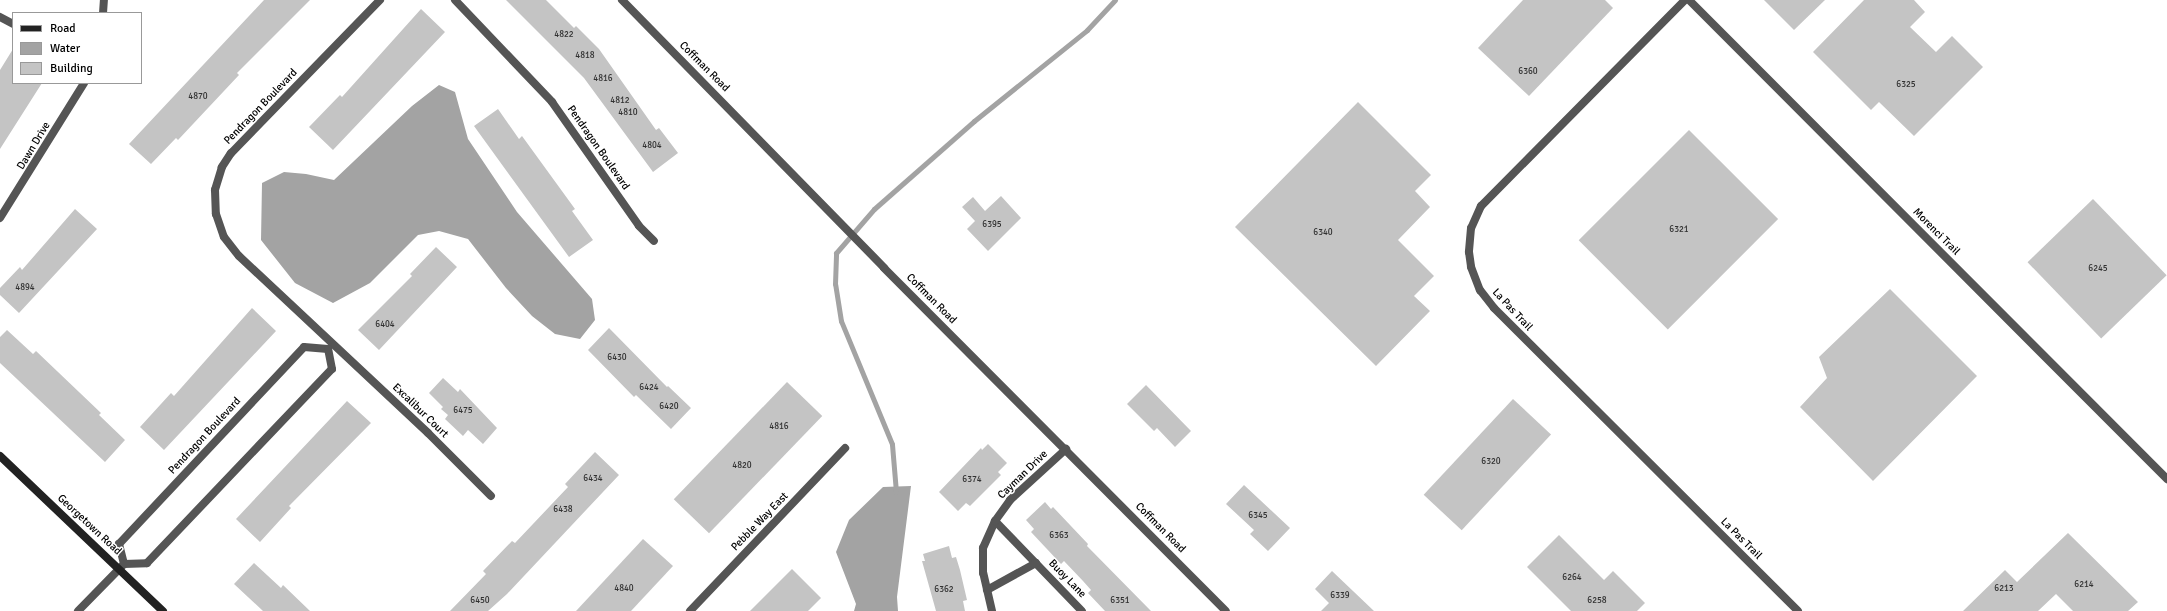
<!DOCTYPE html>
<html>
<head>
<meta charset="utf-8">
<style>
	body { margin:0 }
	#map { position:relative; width:2167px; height:611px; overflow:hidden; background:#fff; font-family:Signika,sans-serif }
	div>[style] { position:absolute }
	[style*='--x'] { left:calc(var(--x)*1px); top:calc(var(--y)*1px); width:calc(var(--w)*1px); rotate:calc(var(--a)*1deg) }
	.water>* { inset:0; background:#a3a3a3 }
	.stream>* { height:5px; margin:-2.5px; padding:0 2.5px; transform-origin:2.5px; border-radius:2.5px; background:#a3a3a3 }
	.building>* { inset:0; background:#c4c4c4; transform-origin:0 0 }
	.street>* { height:8px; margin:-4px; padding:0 4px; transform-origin:4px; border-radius:4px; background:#555 }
	.secondary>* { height:8px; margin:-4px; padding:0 4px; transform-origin:4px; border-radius:4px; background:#222 }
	span { translate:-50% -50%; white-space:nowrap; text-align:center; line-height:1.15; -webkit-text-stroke:3px #fff; paint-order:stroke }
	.number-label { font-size:9px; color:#313131 }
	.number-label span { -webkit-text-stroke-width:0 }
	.street-label { font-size:11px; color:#000 }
	.legend { position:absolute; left:12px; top:12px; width:130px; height:72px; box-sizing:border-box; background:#fff; border:1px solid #999; margin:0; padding:5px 7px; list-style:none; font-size:12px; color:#000 }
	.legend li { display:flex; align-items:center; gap:8px; height:20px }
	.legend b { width:20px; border:1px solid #999 }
</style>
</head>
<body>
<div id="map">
	<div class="water">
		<div style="clip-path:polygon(439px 85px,455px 92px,468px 139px,517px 212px,592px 299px,595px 320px,580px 339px,555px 334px,532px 316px,506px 288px,468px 239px,439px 231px,418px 235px,370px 283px,333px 303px,295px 283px,261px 240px,262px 183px,284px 172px,306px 174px,334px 180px,412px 106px)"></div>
		<div style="clip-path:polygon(911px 486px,897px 597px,898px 611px,854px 611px,856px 604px,836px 552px,849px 520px,883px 487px)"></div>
	</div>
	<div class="stream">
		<div style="--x:896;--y:492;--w:48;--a:-94.8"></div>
		<div style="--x:892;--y:444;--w:133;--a:-112.5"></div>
		<div style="--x:841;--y:321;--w:37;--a:-99"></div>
		<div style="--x:835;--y:284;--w:31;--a:-88"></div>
		<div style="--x:836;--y:253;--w:58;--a:-49.2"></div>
		<div style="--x:874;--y:209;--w:133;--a:-41.3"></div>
		<div style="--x:974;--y:121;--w:145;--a:-38.8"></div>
		<div style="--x:1087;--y:30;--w:41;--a:-47"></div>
	</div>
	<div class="building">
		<div style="clip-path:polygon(264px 0,310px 0,237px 73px,239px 75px,178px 140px,176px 138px,151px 164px,129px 144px)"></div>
		<div style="clip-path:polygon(506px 0,546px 0,574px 28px,576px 26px,599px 49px,656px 130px,659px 128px,678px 153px,653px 172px,584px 78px)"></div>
		<div style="clip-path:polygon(1523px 0,1605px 0,1613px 8px,1529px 96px,1478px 48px)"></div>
		<div style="clip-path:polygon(1764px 0,1825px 0,1794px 30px)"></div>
		<div style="clip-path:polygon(1864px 0,1914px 0,1925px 12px,1910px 27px,1936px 52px,1952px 36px,1983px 67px,1914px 136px,1879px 102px,1871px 110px,1813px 52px)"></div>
		<div style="clip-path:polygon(421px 9px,445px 32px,333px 150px,309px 127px,340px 95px,342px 97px)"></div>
		<div style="clip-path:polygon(13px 49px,13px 83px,42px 83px,0 149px,0 70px)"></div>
		<div style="clip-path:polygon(1358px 102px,1431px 175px,1415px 191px,1430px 207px,1398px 240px,1434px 276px,1414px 296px,1430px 311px,1376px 366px,1235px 227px)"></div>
		<div style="clip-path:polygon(498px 109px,519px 139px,522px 136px,575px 209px,572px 211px,593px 240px,569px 257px,474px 126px)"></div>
		<div style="left:1689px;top:130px;width:126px;height:156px;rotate:45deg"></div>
		<div style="clip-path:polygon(1001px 196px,1021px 218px,988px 251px,967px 229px,975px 221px,962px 207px,973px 197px,985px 211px)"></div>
		<div style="left:2093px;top:199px;width:106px;height:91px;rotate:46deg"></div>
		<div style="clip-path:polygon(75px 209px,97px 229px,19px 313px,0 295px,0 288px,20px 267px,22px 270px)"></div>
		<div style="clip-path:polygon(436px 247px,457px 267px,379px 350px,358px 330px,412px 276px,410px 274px)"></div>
		<div style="clip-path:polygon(1890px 289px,1977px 376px,1873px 481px,1800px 407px,1827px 378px,1819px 357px)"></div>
		<div style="clip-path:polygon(252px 308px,276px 331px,164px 450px,140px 427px,171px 393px,174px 396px)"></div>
		<div style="clip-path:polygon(609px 328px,667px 387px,668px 386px,691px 408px,671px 429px,636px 395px,634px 397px,588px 350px)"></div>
		<div style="clip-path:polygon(7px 330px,33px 354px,36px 351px,101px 413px,99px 415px,125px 440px,105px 462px,0 363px,0 337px)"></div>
		<div style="clip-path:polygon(443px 378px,458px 392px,460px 389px,497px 428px,483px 444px,468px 430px,463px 436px,445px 419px,448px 415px,441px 409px,443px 407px,429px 393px)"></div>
		<div style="left:787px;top:382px;width:49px;height:163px;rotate:44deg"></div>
		<div style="clip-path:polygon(1146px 385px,1191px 431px,1175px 447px,1157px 428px,1154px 431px,1127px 404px)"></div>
		<div style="left:1513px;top:399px;width:52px;height:131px;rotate:43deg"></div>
		<div style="clip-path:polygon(347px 401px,371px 423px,289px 506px,291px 508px,260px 542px,236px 519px)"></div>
		<div style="clip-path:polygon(988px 444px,1007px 463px,998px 472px,1001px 475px,970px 506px,966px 503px,958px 511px,939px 492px,981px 448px,982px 450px)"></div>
		<div style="clip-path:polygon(595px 452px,619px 475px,507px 594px,488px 611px,450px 611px,486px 574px,483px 571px,512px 541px,515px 543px,568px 487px,565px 484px)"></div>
		<div style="clip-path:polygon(1244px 485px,1290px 528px,1268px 551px,1250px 534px,1254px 530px,1226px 504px)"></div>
		<div style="clip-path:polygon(1045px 502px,1051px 509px,1053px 507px,1088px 544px,1087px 546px,1151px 611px,1105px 611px,1088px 593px,1091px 590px,1083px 581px,1064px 561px,1061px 564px,1031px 532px,1034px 529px,1026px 520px)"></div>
		<div style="clip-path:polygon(2068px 533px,2138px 602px,2128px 611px,2073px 611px,2056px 594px,2038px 611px,1963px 611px,2005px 570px,2017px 582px)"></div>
		<div style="clip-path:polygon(1559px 535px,1604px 580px,1613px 571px,1645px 603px,1637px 611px,1571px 611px,1527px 567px)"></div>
		<div style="clip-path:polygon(643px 539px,673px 566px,631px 611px,576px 611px)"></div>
		<div style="clip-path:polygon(949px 546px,952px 558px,956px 557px,960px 570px,967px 600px,963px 601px,965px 611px,936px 611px,922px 561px,925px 561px,923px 554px)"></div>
		<div style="clip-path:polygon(254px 563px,281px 588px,283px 585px,310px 611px,263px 611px,234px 584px)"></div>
		<div style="clip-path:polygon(792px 569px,821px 598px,808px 611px,750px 611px)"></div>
		<div style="clip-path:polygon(1332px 571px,1374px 611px,1321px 611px,1329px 603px,1315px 589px)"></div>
	</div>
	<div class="street">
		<div style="--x:380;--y:0;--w:214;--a:134.2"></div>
		<div style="--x:231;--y:153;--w:17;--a:123"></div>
		<div style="--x:222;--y:167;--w:24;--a:107"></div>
		<div style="--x:215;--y:190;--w:24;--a:88"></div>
		<div style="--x:216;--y:214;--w:24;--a:71"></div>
		<div style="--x:224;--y:237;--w:24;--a:52"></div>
		<div style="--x:239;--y:256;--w:259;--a:43.1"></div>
		<div style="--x:428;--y:433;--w:89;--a:45"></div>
		<div style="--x:455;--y:0;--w:141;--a:46.4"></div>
		<div style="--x:552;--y:102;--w:151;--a:54.9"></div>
		<div style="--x:639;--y:226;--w:21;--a:45"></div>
		<div style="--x:622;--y:0;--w:375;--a:45.6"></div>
		<div style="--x:884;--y:268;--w:484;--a:45.1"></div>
		<div style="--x:1685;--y:0;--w:290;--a:134.7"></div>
		<div style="--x:1481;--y:206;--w:24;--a:114"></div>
		<div style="--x:1471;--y:228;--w:24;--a:95"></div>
		<div style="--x:1469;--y:252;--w:15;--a:82"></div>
		<div style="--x:1471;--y:267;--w:25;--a:69"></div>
		<div style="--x:1480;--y:290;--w:23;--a:52"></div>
		<div style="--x:1494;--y:308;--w:429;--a:44.9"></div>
		<div style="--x:1689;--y:0;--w:677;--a:45.06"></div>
		<div style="--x:103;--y:13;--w:13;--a:-86"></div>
		<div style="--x:0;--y:17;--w:15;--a:28"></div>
		<div style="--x:0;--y:218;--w:159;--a:-58.1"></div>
		<div style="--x:995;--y:521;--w:125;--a:46"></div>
		<div style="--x:124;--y:564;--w:21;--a:-104"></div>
		<div style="--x:119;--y:544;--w:270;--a:-46.8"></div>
		<div style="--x:304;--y:347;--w:24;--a:5"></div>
		<div style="--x:987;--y:590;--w:56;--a:-28.9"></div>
		<div style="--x:78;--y:611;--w:66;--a:-45.6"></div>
		<div style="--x:124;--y:564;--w:23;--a:-2"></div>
		<div style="--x:147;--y:563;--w:268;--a:-46.4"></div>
		<div style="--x:332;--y:369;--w:20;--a:-101"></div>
		<div style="--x:690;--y:611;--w:225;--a:-46.4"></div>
		<div style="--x:992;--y:611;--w:39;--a:-103"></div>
		<div style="--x:983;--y:573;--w:25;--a:-90"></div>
		<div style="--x:983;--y:548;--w:30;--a:-66"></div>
		<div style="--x:995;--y:521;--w:26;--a:-54"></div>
		<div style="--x:1010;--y:500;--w:76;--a:-42.3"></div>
	</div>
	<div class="secondary">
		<div style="--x:0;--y:456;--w:225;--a:43.6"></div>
	</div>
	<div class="number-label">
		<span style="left:564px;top:35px">4822</span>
		<span style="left:585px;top:56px">4818</span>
		<span style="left:1528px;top:72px">6360</span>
		<span style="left:603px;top:79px">4816</span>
		<span style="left:1906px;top:85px">6325</span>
		<span style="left:198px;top:97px">4870</span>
		<span style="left:620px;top:101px">4812</span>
		<span style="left:628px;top:113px">4810</span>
		<span style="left:652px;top:146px">4804</span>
		<span style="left:992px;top:225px">6395</span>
		<span style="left:1679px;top:230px">6321</span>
		<span style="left:1323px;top:233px">6340</span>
		<span style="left:2098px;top:269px">6245</span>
		<span style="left:25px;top:288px">4894</span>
		<span style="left:385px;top:325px">6404</span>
		<span style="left:617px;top:358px">6430</span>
		<span style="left:649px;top:388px">6424</span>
		<span style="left:669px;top:407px">6420</span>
		<span style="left:463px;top:411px">6475</span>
		<span style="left:779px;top:427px">4816</span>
		<span style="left:1491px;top:462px">6320</span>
		<span style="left:742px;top:466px">4820</span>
		<span style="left:593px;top:479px">6434</span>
		<span style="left:972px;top:480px">6374</span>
		<span style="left:563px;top:510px">6438</span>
		<span style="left:1258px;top:516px">6345</span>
		<span style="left:1059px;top:536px">6363</span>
		<span style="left:1572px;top:578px">6264</span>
		<span style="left:2084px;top:585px">6214</span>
		<span style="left:624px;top:589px">4840</span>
		<span style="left:2004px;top:589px">6213</span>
		<span style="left:944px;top:590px">6362</span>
		<span style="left:1340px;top:596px">6339</span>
		<span style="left:480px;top:601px">6450</span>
		<span style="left:1120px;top:601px">6351</span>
		<span style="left:1597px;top:601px">6258</span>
	</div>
	<div class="street-label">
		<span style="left:704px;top:67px;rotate:45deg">Coffman Road</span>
		<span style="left:261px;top:107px;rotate:-46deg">Pendragon Boulevard</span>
		<span style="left:34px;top:146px;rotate:-59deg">Dawn Drive</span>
		<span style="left:598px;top:148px;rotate:55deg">Pendragon Boulevard</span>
		<span style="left:1936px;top:232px;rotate:45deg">Morenci Trail</span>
		<span style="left:931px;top:299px;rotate:45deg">Coffman Road</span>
		<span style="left:1512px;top:310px;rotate:47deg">La Pas Trail</span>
		<span style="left:420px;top:411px;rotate:44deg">Excalibur Court</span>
		<span style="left:205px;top:436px;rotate:-47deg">Pendragon Boulevard</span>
		<span style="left:1023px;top:475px;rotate:-44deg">Cayman Drive</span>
		<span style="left:760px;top:522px;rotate:-46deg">Pebble Way East</span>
		<span style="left:89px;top:525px;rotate:43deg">Georgetown Road</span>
		<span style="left:1160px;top:528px;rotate:45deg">Coffman Road</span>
		<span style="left:1741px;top:539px;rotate:45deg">La Pas Trail</span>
		<span style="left:1067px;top:579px;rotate:46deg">Buoy Lane</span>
	</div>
	<ul class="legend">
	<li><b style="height:5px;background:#222"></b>Road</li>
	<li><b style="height:11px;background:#a3a3a3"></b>Water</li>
	<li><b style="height:11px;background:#c4c4c4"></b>Building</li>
	</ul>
</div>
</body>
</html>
